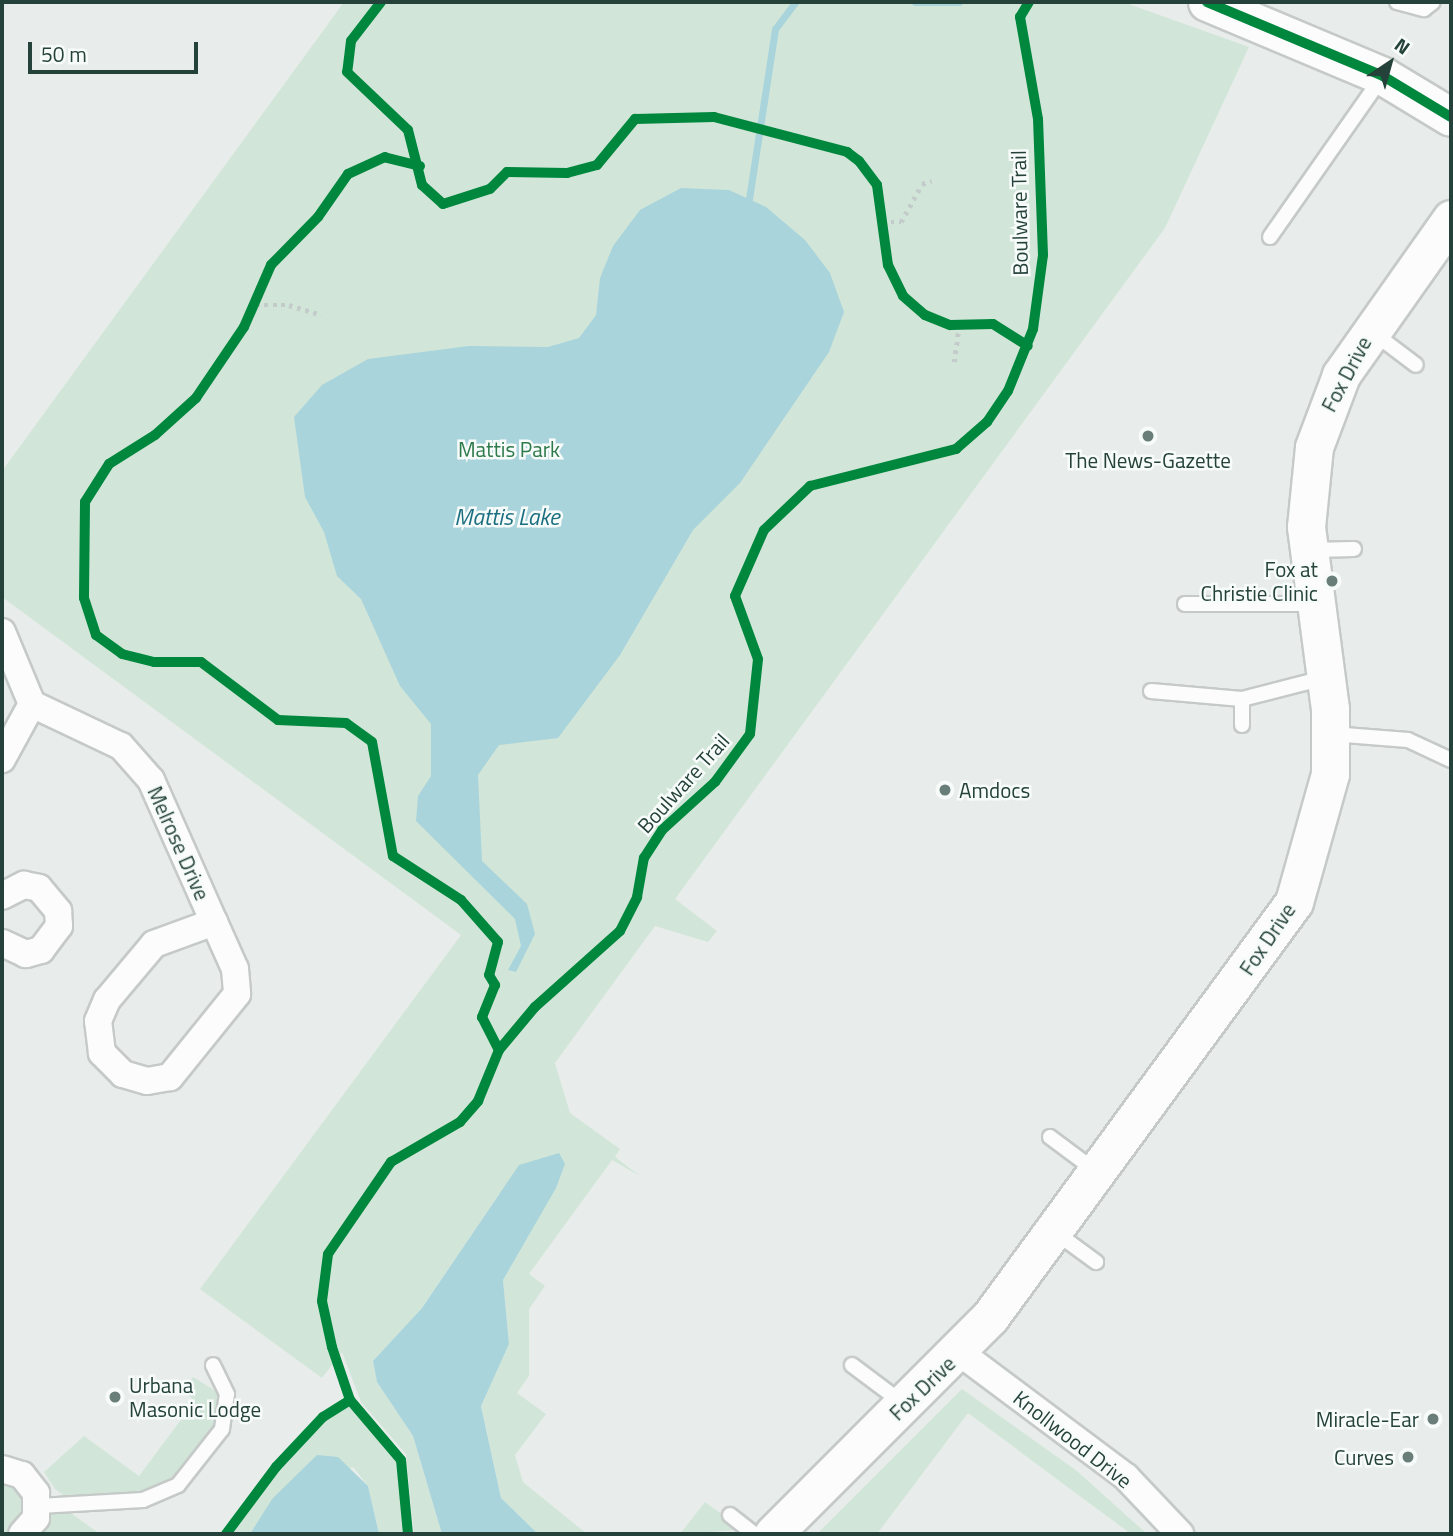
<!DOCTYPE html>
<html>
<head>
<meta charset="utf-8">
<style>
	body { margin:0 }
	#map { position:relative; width:1453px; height:1536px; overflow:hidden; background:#e8edeb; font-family:"Titillium Web",sans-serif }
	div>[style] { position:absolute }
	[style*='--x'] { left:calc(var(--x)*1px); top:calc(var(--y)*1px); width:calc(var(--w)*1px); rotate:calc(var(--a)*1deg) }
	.green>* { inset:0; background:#d1e6d8 }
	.water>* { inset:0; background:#a9d4db }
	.stream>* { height:7px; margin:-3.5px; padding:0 3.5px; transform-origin:3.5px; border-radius:3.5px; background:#a9d4db }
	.path>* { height:4.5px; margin-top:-2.25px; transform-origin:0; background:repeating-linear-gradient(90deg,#c3ccca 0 3.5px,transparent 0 8.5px) }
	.roads { filter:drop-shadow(2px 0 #c5cac8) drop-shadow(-2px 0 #c5cac8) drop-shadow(0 2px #c5cac8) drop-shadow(0 -2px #c5cac8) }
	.lane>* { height:14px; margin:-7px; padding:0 7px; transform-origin:7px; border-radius:7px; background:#fcfcfc }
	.street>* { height:26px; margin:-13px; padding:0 13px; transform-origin:13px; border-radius:13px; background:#fcfcfc }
	.secondary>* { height:37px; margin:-18.5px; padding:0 18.5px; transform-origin:18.5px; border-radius:18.5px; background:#fcfcfc }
	.cycleway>* { height:10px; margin:-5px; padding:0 5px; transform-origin:5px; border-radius:5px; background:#00873e }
	.dots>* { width:19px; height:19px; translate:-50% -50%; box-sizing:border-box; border:4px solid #f7fbf9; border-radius:50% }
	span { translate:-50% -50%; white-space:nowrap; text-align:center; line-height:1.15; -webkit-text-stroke:5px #f7fbf9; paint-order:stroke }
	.street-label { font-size:21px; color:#24423a }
	.park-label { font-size:21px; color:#2d7a4b }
	.poi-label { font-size:21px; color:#24423a }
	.right { translate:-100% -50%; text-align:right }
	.left { translate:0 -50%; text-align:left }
	.water-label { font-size:23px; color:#1c6f80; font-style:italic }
	.frame { position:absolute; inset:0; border:4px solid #24423a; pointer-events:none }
	.north { position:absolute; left:1355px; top:28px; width:70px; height:70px; -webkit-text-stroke:5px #f7fbf9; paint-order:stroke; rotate:36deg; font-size:19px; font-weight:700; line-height:28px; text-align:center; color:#24423a }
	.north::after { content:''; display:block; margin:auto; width:24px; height:32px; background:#24423a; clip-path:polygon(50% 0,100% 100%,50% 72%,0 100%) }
	.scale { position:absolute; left:28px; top:42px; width:170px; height:32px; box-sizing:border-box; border:4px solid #24423a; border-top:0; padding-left:9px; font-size:21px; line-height:24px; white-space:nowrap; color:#24423a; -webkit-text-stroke:5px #f7fbf9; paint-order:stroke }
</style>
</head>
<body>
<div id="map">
	<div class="green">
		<div style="clip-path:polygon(344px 2px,1123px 2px,1249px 47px,1165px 228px,675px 899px,717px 931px,708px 942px,655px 926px,555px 1063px,570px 1113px,620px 1149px,615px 1157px,640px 1176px,612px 1160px,529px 1274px,545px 1286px,529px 1309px,529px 1376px,517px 1393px,546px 1414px,515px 1455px,523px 1482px,587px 1534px,538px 1534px,501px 1498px,481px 1405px,509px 1344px,503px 1280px,565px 1164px,500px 1193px,422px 1308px,373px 1361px,377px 1382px,413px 1436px,442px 1534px,414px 1534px,406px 1454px,361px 1402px,342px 1352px,322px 1378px,200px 1289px,461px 935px,2px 597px,2px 471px)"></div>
		<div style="clip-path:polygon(193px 1377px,219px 1393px,218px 1419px,169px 1481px,141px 1492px,66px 1497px,55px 1489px,44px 1472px,84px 1436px,139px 1476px,195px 1401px,184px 1391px)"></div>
		<div style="clip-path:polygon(962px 1389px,1077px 1471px,1147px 1534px,1131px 1534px,968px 1413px,877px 1534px,817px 1534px)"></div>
		<div style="clip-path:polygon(348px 1406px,397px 1461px,403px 1534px,379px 1534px,368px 1486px,353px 1467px,272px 1499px,250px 1534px,231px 1534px,275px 1473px,327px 1418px)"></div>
		<div style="clip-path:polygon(2px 1464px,100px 1534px,2px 1534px)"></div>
		<div style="clip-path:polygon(705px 1502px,727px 1518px,736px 1530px,680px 1534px)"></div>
	</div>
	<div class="water">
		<div style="clip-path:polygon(681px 188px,729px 190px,766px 207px,805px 240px,830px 273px,844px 312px,829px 352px,740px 483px,693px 530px,620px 655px,558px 738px,499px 745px,478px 775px,482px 861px,527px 904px,535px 934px,516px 972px,508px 970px,521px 946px,515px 919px,416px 821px,418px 796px,431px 776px,431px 724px,400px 686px,361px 599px,337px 576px,324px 532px,305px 497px,294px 417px,322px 385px,368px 359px,469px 346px,548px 347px,579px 338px,596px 315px,600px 278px,613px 246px,640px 210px)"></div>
		<div style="clip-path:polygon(559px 1153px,565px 1164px,556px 1188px,503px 1280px,509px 1344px,481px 1406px,501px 1498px,538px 1534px,442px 1534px,413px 1436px,377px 1382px,373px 1361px,422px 1308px,519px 1165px)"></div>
		<div style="clip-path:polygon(317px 1455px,338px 1457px,368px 1486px,379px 1534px,250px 1534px,272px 1499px)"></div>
	</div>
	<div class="stream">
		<div style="--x:915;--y:2;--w:44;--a:0"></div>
		<div style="--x:749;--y:199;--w:172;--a:-81.3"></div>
		<div style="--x:775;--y:29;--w:34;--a:-53"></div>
	</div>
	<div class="path">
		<div style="--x:882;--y:222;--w:19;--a:0"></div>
		<div style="--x:901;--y:222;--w:43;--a:-61.1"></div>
		<div style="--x:922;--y:184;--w:10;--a:-17"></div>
		<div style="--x:256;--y:305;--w:33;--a:0"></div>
		<div style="--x:289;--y:305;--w:34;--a:17"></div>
		<div style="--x:954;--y:362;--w:37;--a:-82"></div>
		<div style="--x:670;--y:794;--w:21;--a:37"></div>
		<div style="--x:226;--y:1534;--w:84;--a:-53.3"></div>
		<div style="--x:276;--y:1467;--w:69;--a:-46.8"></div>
		<div style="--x:323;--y:1417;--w:32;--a:-32"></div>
		<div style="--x:1074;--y:1534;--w:1;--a:-45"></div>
	</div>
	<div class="roads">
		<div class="lane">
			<div style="--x:1397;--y:2;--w:28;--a:15"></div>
			<div style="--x:1424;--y:9;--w:11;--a:-38"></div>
			<div style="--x:1270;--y:237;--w:195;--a:-55"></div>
			<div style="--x:1371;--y:331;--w:56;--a:37.1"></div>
			<div style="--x:1311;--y:550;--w:43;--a:-1.3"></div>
			<div style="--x:1185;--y:604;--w:130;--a:0"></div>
			<div style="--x:1151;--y:691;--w:91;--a:5"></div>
			<div style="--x:1242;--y:699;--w:85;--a:-14.4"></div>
			<div style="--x:1242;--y:725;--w:26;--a:-90"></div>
			<div style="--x:1332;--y:734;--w:76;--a:4.5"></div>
			<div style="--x:1408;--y:740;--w:47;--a:24.9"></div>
			<div style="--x:1050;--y:1137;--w:59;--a:36.7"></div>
			<div style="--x:1055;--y:1232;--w:51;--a:36.2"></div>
			<div style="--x:852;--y:1365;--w:65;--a:36.9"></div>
			<div style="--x:39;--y:1506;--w:104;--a:-3.3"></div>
			<div style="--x:143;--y:1500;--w:38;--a:-23"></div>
			<div style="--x:178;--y:1485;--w:71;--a:-51.8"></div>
			<div style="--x:222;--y:1429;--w:35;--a:-82"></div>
			<div style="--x:227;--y:1394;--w:32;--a:-116"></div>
			<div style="--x:730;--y:1515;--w:31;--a:38"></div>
		</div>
		<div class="street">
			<div style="--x:2;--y:632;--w:78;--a:67.4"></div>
			<div style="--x:32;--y:704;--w:63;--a:118.6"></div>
			<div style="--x:32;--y:704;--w:98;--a:25.3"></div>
			<div style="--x:121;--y:746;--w:45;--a:48.6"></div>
			<div style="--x:151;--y:780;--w:155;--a:66.1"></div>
			<div style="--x:214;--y:922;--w:51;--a:65.9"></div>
			<div style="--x:235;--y:969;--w:25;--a:85"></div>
			<div style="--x:237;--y:994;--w:107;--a:128.9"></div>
			<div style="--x:170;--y:1077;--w:23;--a:170"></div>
			<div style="--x:147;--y:1081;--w:25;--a:-164"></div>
			<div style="--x:123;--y:1074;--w:30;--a:-135"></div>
			<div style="--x:102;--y:1053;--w:32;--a:-97"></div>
			<div style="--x:98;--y:1021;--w:23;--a:-67"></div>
			<div style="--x:107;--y:1000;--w:73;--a:-50"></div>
			<div style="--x:154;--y:944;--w:64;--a:-20.1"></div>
			<div style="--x:2;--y:896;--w:25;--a:-27"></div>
			<div style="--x:24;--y:885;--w:15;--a:11"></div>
			<div style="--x:39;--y:888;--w:30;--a:50"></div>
			<div style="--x:58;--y:911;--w:15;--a:86"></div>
			<div style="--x:59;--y:926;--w:30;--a:127"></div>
			<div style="--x:41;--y:950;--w:16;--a:165"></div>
			<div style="--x:26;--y:954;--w:26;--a:-155"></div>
			<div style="--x:959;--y:1352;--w:209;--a:36.8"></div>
			<div style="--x:1126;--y:1477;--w:79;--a:46.5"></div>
			<div style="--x:2;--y:1469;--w:21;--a:17"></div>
			<div style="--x:22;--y:1475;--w:23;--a:52"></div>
			<div style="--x:36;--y:1493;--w:25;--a:90"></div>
			<div style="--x:36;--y:1518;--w:21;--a:131"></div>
		</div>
		<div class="secondary">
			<div style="--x:1207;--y:2;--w:191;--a:22.8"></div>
			<div style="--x:1383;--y:76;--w:79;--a:31.1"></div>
			<div style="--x:773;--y:1534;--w:307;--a:-45"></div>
			<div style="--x:990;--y:1317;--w:514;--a:-53.78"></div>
			<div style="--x:1294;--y:902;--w:133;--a:-74.3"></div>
			<div style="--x:1330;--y:774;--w:65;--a:-90"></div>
			<div style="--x:1330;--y:709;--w:184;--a:-97.5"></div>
			<div style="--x:1306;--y:527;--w:80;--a:-84.3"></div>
			<div style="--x:1314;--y:447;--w:77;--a:-69.4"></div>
			<div style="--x:1341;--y:375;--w:191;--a:-54.8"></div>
		</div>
	</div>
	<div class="cycleway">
		<div style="--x:381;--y:2;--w:49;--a:127.6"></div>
		<div style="--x:351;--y:41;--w:31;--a:97"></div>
		<div style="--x:347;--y:72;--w:84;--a:43.6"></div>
		<div style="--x:408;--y:130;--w:57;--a:75.7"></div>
		<div style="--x:422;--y:185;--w:28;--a:42"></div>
		<div style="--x:443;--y:204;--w:49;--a:-17.7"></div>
		<div style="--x:490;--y:189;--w:24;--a:-45"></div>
		<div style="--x:507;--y:172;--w:60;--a:1"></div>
		<div style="--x:567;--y:173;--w:31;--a:-15"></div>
		<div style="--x:597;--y:165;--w:60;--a:-50.4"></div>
		<div style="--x:635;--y:119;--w:79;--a:-1.5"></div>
		<div style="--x:714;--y:117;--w:138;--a:14.7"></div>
		<div style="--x:847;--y:152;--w:15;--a:37"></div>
		<div style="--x:859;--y:161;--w:30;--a:53"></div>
		<div style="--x:877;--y:185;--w:81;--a:82.2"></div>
		<div style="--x:888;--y:265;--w:34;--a:64"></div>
		<div style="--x:903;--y:296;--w:29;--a:41"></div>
		<div style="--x:925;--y:315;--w:27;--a:22"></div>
		<div style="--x:950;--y:325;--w:43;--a:-1.3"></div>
		<div style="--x:993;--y:324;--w:41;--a:32.2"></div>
		<div style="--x:1207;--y:2;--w:191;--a:22.8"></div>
		<div style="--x:1383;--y:76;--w:79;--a:31.1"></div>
		<div style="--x:420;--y:166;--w:36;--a:-166"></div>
		<div style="--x:385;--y:157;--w:41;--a:155.3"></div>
		<div style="--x:348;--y:174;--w:52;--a:124.9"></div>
		<div style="--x:318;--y:217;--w:67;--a:134.4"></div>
		<div style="--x:271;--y:265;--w:68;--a:113.5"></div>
		<div style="--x:244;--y:327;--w:86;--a:124.1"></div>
		<div style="--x:196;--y:398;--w:55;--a:137.9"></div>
		<div style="--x:155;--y:435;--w:54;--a:147.8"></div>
		<div style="--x:109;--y:464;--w:45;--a:122.3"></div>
		<div style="--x:85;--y:502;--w:96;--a:90.6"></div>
		<div style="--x:84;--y:598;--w:39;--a:72"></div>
		<div style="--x:96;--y:635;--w:32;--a:36"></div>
		<div style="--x:122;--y:654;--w:33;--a:14"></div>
		<div style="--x:154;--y:662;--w:47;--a:0"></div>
		<div style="--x:201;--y:662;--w:96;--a:37"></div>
		<div style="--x:278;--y:720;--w:68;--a:2.5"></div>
		<div style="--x:346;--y:723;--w:32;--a:36"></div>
		<div style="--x:372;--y:742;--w:116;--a:79.6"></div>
		<div style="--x:393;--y:856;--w:81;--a:32.9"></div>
		<div style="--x:461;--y:900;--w:56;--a:48.6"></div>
		<div style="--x:498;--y:942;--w:34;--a:105"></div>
		<div style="--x:489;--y:975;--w:12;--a:59"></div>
		<div style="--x:495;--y:985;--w:35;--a:112"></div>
		<div style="--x:482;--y:1017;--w:37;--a:63"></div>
		<div style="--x:226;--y:1534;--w:84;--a:-53.3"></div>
		<div style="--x:276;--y:1467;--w:69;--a:-46.8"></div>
		<div style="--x:323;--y:1417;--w:32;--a:-32"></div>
		<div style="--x:408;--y:1534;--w:74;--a:-95.4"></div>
		<div style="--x:401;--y:1460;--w:79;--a:-130.4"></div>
		<div style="--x:350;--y:1400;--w:56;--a:-108.8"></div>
		<div style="--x:332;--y:1347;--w:47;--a:-102.3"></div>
		<div style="--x:322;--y:1301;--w:47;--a:-82.7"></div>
		<div style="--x:328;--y:1254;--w:112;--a:-55.6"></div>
		<div style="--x:391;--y:1162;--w:80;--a:-30.1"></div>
		<div style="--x:460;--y:1122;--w:28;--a:-49"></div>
		<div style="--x:478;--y:1101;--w:55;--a:-67.6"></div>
		<div style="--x:499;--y:1050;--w:56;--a:-50.1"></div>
		<div style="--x:535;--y:1007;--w:114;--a:-41.8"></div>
		<div style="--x:620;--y:931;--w:38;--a:-63"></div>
		<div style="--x:637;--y:897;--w:40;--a:-80"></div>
		<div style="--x:644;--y:858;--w:33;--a:-57"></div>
		<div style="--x:662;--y:830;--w:72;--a:-42.2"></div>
		<div style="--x:715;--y:782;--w:59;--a:-53.9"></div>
		<div style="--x:750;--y:734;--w:75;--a:-83.9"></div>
		<div style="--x:758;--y:659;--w:67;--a:-110.1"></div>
		<div style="--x:735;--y:596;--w:72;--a:-66.3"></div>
		<div style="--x:764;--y:530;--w:64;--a:-43.7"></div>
		<div style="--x:810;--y:486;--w:151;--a:-14.2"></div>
		<div style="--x:956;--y:449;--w:41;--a:-41.1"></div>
		<div style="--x:987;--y:422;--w:37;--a:-56"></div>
		<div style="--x:1008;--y:391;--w:67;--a:-68"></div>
		<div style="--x:1033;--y:329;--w:75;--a:-82.3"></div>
		<div style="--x:1043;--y:255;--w:136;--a:-92.1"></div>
		<div style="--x:1038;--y:119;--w:104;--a:-100"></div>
		<div style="--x:1020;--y:17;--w:17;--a:-59"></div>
	</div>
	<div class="dots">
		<div style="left:1148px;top:436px;background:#697e78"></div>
		<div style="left:1332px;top:581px;background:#697e78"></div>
		<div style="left:945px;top:790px;background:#697e78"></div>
		<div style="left:115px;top:1397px;background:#697e78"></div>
		<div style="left:1433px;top:1419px;background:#697e78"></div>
		<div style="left:1408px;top:1457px;background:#697e78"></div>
	</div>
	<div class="street-label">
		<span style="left:1019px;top:213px;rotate:-91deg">Boulware Trail</span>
		<span style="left:1346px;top:374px;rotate:-62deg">Fox Drive</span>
		<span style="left:683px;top:783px;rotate:-48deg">Boulware Trail</span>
		<span style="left:179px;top:843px;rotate:66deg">Melrose Drive</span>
		<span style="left:1267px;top:939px;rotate:-56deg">Fox Drive</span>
		<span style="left:922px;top:1388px;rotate:-44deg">Fox Drive</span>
		<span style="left:1073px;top:1439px;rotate:38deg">Knollwood Drive</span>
	</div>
	<div class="park-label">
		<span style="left:509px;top:449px">Mattis Park</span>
	</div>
	<div class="poi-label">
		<span style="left:1148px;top:460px">The News-Gazette</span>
		<span class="right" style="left:1318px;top:581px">Fox at<br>Christie Clinic</span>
		<span class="left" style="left:959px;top:790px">Amdocs</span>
		<span class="left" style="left:129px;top:1397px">Urbana<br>Masonic Lodge</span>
		<span class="right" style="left:1419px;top:1419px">Miracle-Ear</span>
		<span class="right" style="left:1394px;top:1457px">Curves</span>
	</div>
	<div class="water-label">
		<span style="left:507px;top:517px">Mattis Lake</span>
	</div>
	<div class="frame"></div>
	<div class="north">N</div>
	<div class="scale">50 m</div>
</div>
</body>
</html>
